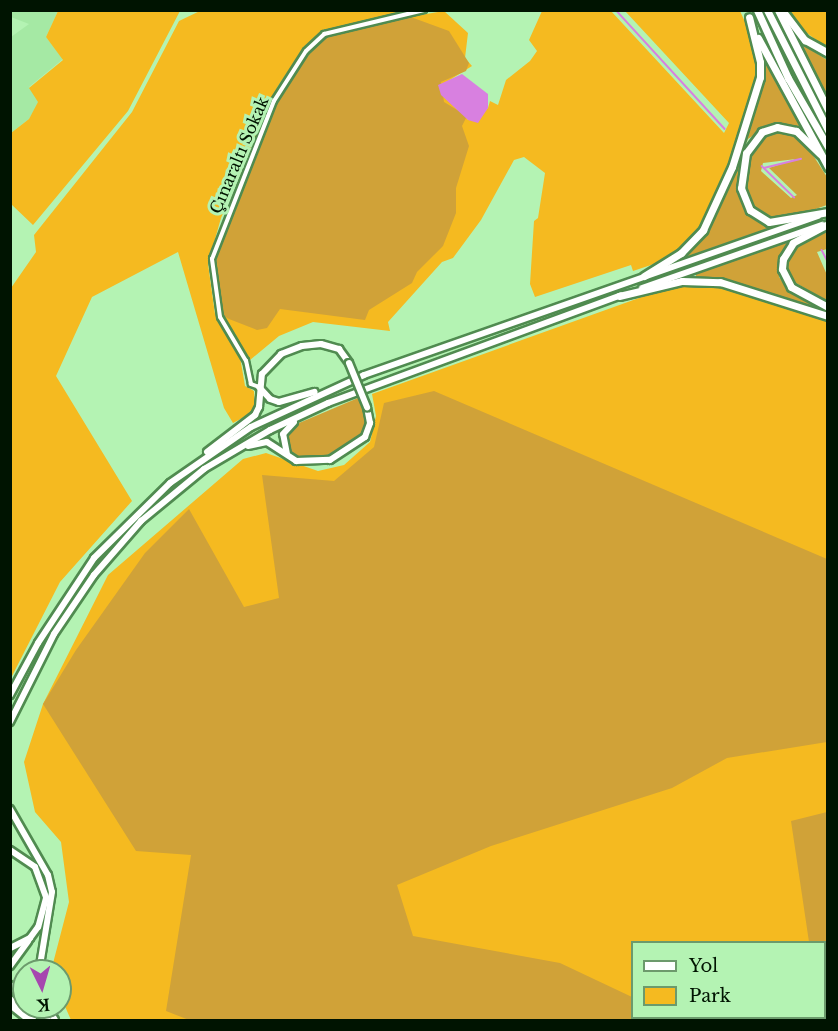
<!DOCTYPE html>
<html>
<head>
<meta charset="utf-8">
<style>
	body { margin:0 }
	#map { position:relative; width:838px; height:1031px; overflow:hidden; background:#b4f3b3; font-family:"Libre Baskerville",serif }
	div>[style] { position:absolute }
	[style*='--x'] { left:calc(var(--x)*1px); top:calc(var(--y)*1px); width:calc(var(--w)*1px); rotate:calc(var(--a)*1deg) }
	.built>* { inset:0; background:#a5e9a4 }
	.green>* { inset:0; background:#f5ba20 }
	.forest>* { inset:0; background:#d0a238 }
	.water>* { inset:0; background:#d880e0 }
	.stream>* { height:1.5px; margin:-0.75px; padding:0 0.75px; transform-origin:0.75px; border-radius:0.75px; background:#d880e0 }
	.roads { filter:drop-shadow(2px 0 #508b50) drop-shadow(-2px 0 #508b50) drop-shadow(0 2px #508b50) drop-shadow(0 -2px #508b50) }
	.minor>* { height:4px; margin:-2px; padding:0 2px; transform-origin:2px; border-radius:2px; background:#fff }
	.primary>* { height:6px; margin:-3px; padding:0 3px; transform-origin:3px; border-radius:3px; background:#fff }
	.trunk>* { height:6px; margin:-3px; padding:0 3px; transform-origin:3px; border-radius:3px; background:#fff }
	.motorway>* { height:7px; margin:-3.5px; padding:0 3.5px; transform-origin:3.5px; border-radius:3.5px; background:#fff }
	.bridges { filter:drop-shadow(2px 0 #508b50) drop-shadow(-2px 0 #508b50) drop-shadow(0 2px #508b50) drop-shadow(0 -2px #508b50) }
	.trunk-bridge>* { height:6px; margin:-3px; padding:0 3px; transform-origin:3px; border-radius:3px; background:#fff }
	span { translate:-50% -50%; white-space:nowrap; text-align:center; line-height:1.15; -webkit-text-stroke:6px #b4f3b3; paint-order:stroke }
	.street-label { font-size:16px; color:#001401 }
	.frame { position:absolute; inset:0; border:12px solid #001401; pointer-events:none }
	.legend { position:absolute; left:631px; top:941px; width:195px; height:78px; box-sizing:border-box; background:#b4f3b3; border:2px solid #6c9a6c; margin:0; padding:8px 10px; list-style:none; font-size:18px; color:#001401 }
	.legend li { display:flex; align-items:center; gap:12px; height:30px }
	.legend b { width:30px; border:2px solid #6c9a6c }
	.north { position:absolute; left:12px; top:959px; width:60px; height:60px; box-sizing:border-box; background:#b4f3b3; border:2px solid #6c9a6c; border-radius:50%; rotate:175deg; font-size:16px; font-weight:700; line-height:24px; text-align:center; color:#001401 }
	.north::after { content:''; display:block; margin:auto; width:21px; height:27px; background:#a647af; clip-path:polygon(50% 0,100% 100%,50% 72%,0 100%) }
</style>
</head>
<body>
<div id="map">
	<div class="built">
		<div style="clip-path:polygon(11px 11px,58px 11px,46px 37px,63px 59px,29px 87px,39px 102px,29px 119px,11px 133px,11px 37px,29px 24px,11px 17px)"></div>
	</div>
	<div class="green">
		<div style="clip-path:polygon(202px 10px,406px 11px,323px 30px,305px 47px,278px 86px,221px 218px,208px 264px,215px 314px,240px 357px,245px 386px,254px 391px,255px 406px,250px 414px,233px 423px,224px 408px,178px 252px,92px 297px,56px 376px,132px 501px,60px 582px,11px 678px,11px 288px,36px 252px,34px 235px,132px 112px,179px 21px)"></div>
		<div style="clip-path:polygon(58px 11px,180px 11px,128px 111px,33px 225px,11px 204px,11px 133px,29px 119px,38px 102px,29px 88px,63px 60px,46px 37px)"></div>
		<div style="clip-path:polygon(444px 11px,468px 33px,465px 58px,472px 66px,448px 81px,468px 120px,488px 108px,490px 101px,498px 105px,506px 80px,530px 61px,537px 51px,529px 40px,542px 11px,611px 11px,724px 133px,729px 123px,625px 11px,740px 11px,751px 35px,757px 74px,728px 169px,701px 227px,681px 251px,663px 261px,633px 271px,631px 265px,535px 297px,530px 284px,534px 221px,538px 218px,545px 173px,524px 157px,514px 160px,481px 220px,453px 258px,442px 262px,388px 322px,390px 331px,313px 322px,279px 336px,250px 360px,222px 315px,215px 264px,275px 104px,355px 26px)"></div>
		<div style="clip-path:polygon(790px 11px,827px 11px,827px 48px,800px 28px)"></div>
		<div style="clip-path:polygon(678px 284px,725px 286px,827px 319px,827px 999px,825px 1001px,824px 942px,632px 942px,632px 1018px,797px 1018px,71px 1020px,60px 995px,60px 971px,51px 971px,69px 902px,61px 842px,35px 812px,24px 762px,43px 704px,108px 575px,243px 459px,266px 453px,318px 471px,344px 465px,370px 442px,376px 416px,372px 394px)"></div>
	</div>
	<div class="forest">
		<div style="clip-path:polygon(408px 16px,449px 31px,469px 63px,466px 71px,441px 82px,444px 102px,467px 116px,462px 126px,469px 146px,456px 188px,456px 213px,443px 246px,417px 272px,412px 283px,369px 310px,365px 320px,280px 309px,267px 328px,257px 330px,229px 319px,222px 315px,216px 252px,284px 88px,308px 51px,327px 35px)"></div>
		<div style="clip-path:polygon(794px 39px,827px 60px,827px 99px,818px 79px)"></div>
		<div style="clip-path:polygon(762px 52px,804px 134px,794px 126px,768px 126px,748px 139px,742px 152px,737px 186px,742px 204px,754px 219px,775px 226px,680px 259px,706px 230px,731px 176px,759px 96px)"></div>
		<div style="clip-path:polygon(evenodd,774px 132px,798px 137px,809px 149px,827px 177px,827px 205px,790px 218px,770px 219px,753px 207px,746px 187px,750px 157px,758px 142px,774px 132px,796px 159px,769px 168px,797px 195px,791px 198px,761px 171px,763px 163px,796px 159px)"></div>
		<div style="clip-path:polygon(827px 229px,827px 249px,817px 252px,827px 275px,827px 301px,789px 279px,786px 263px,795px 245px)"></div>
		<div style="clip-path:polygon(790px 241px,779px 261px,779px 277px,791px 293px,825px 312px,717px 279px,696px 278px,696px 274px)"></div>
		<div style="clip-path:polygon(434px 391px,827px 559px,827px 742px,727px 758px,672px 788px,491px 846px,397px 885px,413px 936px,560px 963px,632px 997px,632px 1018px,682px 1020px,189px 1020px,166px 1011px,191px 855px,136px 851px,43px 704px,76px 650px,145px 553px,189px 509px,244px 607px,279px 598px,262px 475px,334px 481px,374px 447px,384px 403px)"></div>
		<div style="clip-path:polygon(358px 398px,366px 417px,365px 429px,353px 442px,323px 457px,300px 458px,287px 448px,286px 436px,292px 426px)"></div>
		<div style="clip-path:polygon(827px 812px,828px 979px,825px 981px,824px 942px,809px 942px,791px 821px)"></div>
	</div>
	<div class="water">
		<div style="clip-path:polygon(462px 74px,488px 94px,488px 108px,478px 123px,468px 120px,441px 95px,438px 85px)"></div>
	</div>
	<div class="stream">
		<div style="--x:616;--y:10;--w:161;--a:47.5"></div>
		<div style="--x:762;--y:166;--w:45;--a:44.1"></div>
		<div style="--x:764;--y:168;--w:38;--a:-14"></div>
		<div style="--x:822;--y:250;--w:13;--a:63"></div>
	</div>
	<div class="roads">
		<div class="minor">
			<div style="--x:259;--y:387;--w:9;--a:-159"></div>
			<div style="--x:251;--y:384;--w:24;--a:-102"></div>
			<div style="--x:246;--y:361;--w:51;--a:-120.6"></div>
			<div style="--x:220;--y:317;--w:59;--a:-97.9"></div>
			<div style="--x:212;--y:259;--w:170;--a:-68.6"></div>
			<div style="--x:274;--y:101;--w:59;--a:-57.4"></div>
			<div style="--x:306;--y:51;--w:25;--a:-43"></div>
			<div style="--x:324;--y:34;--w:103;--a:-13.5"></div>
		</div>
		<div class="primary">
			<div style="--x:10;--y:985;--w:18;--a:41"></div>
			<div style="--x:10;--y:999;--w:31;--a:42"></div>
			<div style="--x:34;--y:1007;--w:19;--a:43"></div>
		</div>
		<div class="trunk">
			<div style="--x:642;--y:288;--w:191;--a:-19.3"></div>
			<div style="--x:259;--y:387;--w:16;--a:47"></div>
			<div style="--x:270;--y:399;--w:9;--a:18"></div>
			<div style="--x:279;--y:402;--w:37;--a:-16"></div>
			<div style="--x:248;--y:446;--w:19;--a:-12"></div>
			<div style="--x:267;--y:442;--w:35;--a:33"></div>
			<div style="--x:296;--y:461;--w:34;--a:-2"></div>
			<div style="--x:330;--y:460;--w:42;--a:-33.3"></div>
			<div style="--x:365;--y:437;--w:15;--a:-70"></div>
			<div style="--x:370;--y:423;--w:16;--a:-101"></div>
			<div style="--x:207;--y:452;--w:61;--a:-37.6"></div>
			<div style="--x:255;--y:415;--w:9;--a:-63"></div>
			<div style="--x:259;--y:407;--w:33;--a:-85"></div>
			<div style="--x:262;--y:374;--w:28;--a:-46"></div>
			<div style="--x:281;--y:354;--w:22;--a:-21"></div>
			<div style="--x:302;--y:346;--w:19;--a:-6"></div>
			<div style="--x:321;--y:344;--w:19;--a:16"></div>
			<div style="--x:339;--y:349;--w:17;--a:54"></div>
			<div style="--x:287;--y:454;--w:20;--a:-101"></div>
			<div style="--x:283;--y:434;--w:16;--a:-47"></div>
			<div style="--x:10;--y:695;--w:59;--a:-61.7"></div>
			<div style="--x:38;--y:643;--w:102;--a:-56.6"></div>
			<div style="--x:94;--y:558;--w:107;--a:-44.6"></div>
			<div style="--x:170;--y:483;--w:98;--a:-34.7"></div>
			<div style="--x:251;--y:427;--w:124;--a:-24.7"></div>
			<div style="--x:364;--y:375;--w:481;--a:-19.3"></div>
			<div style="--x:10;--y:722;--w:98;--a:-63.4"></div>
			<div style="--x:54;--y:634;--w:71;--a:-55.9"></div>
			<div style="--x:94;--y:575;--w:72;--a:-49"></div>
			<div style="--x:141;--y:521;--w:82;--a:-39.5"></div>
			<div style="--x:204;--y:469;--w:77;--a:-30.6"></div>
			<div style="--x:270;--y:430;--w:64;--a:-25"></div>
			<div style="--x:328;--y:403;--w:312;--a:-20.2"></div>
			<div style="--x:10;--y:809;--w:76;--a:60.1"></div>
			<div style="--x:48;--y:875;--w:17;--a:77"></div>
			<div style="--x:52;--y:892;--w:80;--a:99.3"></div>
			<div style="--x:10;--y:850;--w:30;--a:34"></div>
			<div style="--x:35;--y:867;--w:33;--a:70"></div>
			<div style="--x:46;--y:898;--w:30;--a:105"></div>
			<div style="--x:38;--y:927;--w:14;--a:126"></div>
			<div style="--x:30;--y:938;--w:22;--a:153"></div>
			<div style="--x:10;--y:966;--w:31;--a:-54"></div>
			<div style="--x:10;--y:989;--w:15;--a:-23"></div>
			<div style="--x:10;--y:1005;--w:24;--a:38"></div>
			<div style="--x:47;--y:1007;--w:15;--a:58"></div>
		</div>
		<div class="motorway">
			<div style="--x:757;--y:10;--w:75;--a:65.5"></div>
			<div style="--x:788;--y:78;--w:80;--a:59.9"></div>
			<div style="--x:767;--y:10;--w:135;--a:63.1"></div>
			<div style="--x:778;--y:10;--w:112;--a:63.4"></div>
			<div style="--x:782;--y:10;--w:38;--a:53"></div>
			<div style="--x:805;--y:40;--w:26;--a:29"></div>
			<div style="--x:758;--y:38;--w:147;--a:61.5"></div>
			<div style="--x:820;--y:154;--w:33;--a:-136"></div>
			<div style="--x:796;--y:131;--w:19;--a:-168"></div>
			<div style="--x:777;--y:127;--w:16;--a:162"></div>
			<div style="--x:762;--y:132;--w:26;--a:127"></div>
			<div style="--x:746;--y:153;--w:35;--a:98"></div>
			<div style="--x:741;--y:188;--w:24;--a:68"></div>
			<div style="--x:750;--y:210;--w:22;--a:32"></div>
			<div style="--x:769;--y:222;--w:60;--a:-9.6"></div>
			<div style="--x:828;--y:224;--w:40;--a:152"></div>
			<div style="--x:793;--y:243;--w:19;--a:122"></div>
			<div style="--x:783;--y:259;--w:10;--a:96"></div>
			<div style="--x:782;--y:269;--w:20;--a:63"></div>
			<div style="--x:791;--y:287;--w:42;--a:28.4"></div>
			<div style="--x:644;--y:276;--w:44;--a:-31.9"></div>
			<div style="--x:681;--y:253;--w:32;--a:-46"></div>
			<div style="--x:703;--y:230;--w:69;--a:-65.3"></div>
			<div style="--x:732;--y:167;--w:94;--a:-72.7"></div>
			<div style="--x:760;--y:77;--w:15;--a:-90"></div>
			<div style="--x:760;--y:62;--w:46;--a:-103.7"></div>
			<div style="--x:619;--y:296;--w:65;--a:-13.4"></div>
			<div style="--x:682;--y:281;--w:38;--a:2"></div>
			<div style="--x:720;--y:282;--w:113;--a:17.5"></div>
		</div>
	</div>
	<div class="bridges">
		<div class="trunk-bridge">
			<div style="--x:349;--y:363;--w:48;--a:67.8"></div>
		</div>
	</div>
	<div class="street-label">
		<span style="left:239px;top:155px;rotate:-67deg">Çınaraltı Sokak</span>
	</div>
	<div class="frame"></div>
	<ul class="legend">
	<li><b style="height:8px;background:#fff"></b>Yol</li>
	<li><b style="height:16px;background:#f5ba20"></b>Park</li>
	</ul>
	<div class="north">K</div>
</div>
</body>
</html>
